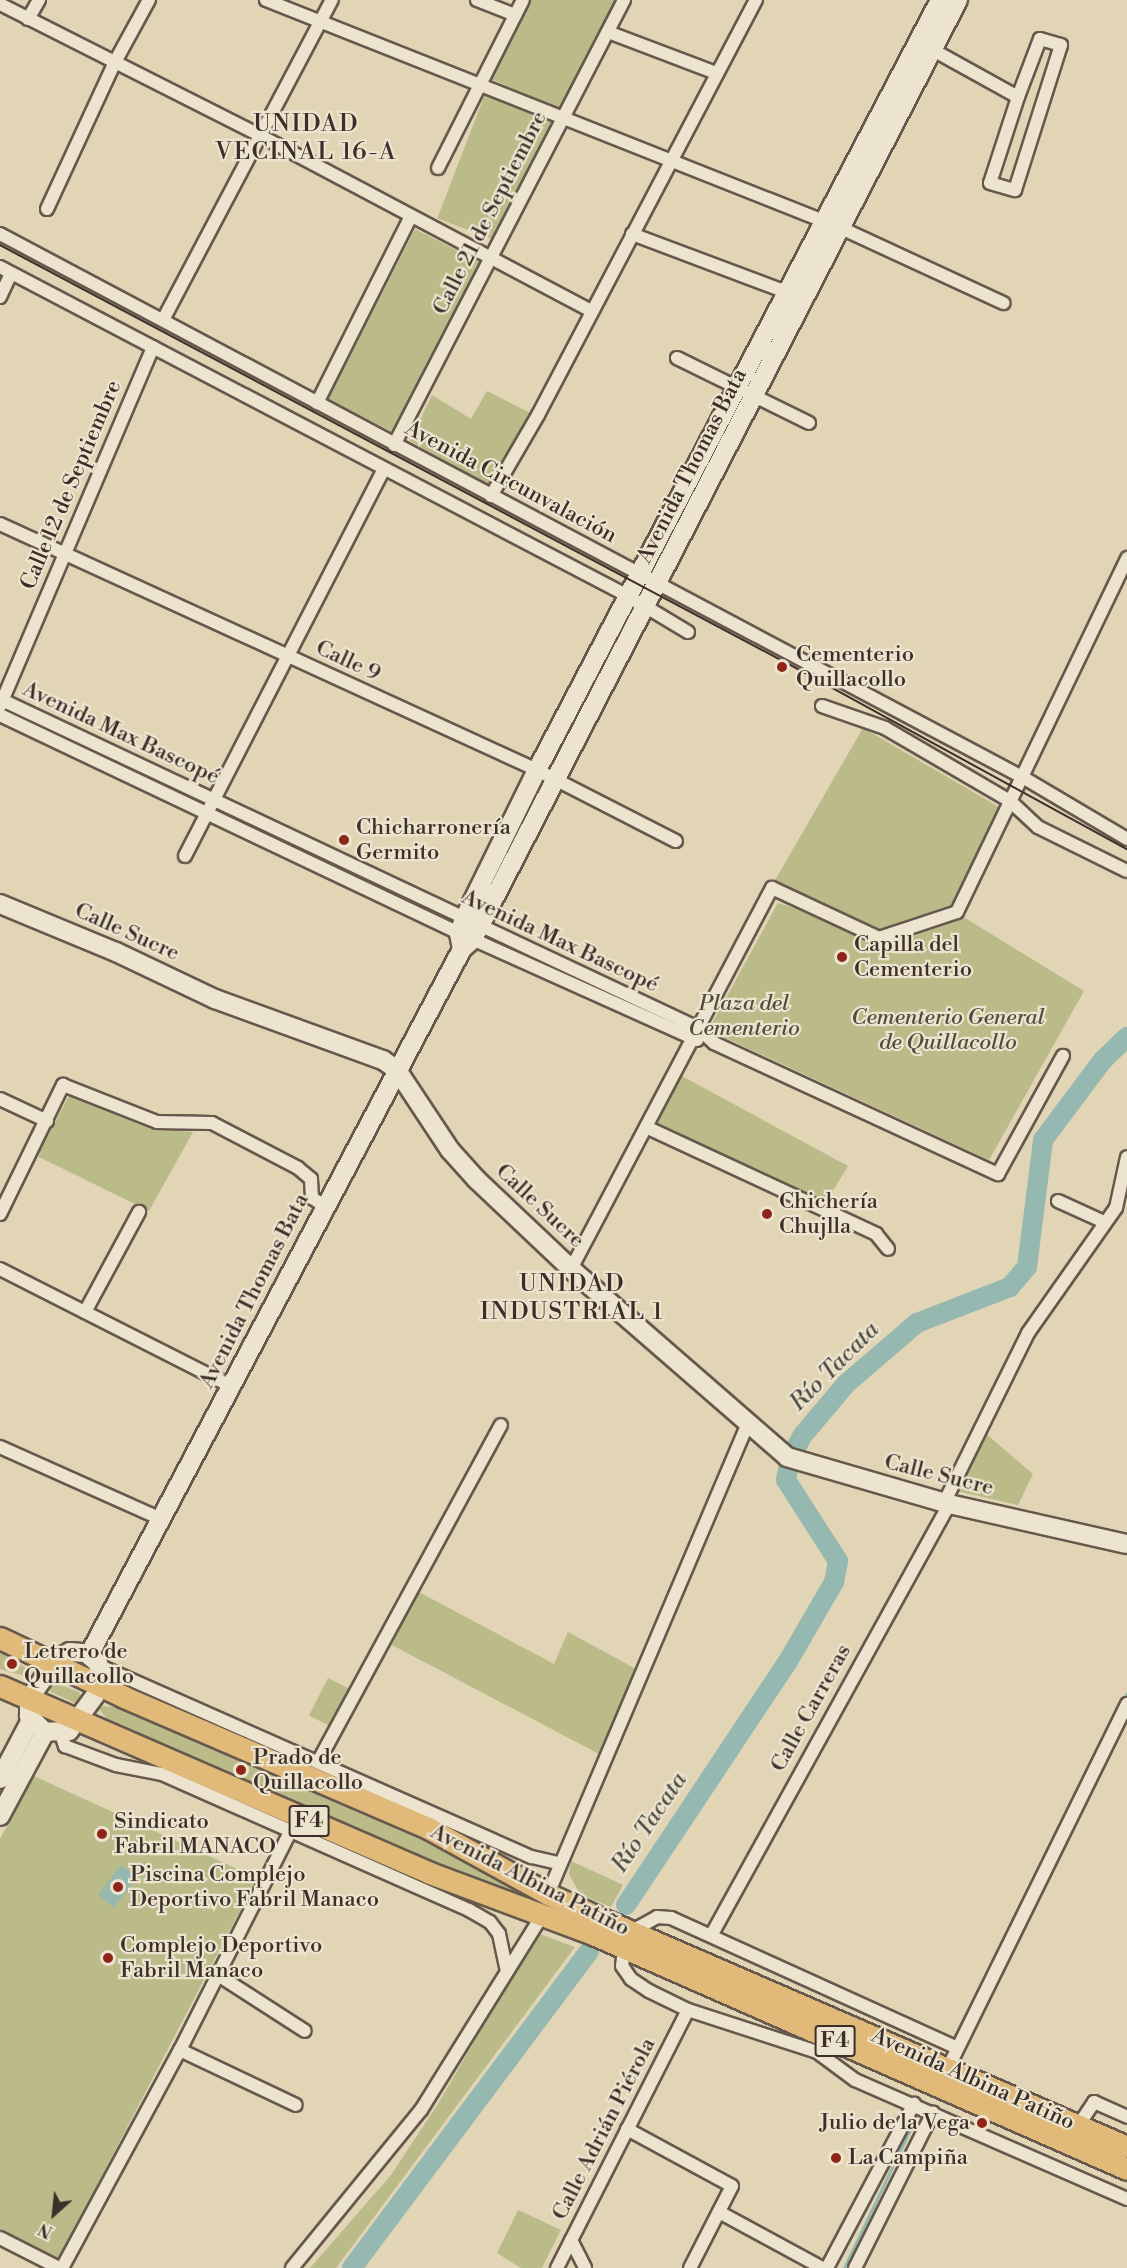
<!DOCTYPE html>
<html>
<head>
<meta charset="utf-8">
<style>
	body { margin:0 }
	#map { position:relative; width:1127px; height:2268px; overflow:hidden; background:#e2d5b5; font-family:"Libre Bodoni",serif }
	div>[style] { position:absolute }
	[style*='--x'] { left:calc(var(--x)*1px); top:calc(var(--y)*1px); width:calc(var(--w)*1px); rotate:calc(var(--a)*1deg) }
	.green>* { inset:0; background:#babb88; transform-origin:0 0 }
	.water>* { inset:0; background:#95b8b0; transform-origin:0 0 }
	.stream>* { height:3px; margin:-1.5px; padding:0 1.5px; transform-origin:1.5px; border-radius:1.5px; background:#95b8b0 }
	.river>* { height:20px; margin:-10px; padding:0 10px; transform-origin:10px; border-radius:10px; background:#95b8b0 }
	.roads { filter:drop-shadow(2px 0 #66584c) drop-shadow(-2px 0 #66584c) drop-shadow(0 2px #66584c) drop-shadow(0 -2px #66584c) }
	.minor>* { height:12px; margin:-6px; padding:0 6px; transform-origin:6px; border-radius:6px; background:#ece4cf }
	.secondary>* { height:18px; margin:-9px; padding:0 9px; transform-origin:9px; border-radius:9px; background:#ece4cf }
	.trunk>* { height:21px; margin:-10.5px; padding:0 10.5px; transform-origin:10.5px; border-radius:10.5px; background:#e1ba7a }
	.tram>* { height:1.5px; margin:-0.75px; padding:0 0.75px; transform-origin:0.75px; border-radius:0.75px; background:#3c2f29 }
	.dots>* { width:16px; height:16px; translate:-50% -50%; box-sizing:border-box; border:3px solid #ece4cf; border-radius:50% }
	span { translate:-50% -50%; white-space:nowrap; text-align:center; line-height:1.15; -webkit-text-stroke:4.5px #ece4cf; paint-order:stroke }
	.shield-label span { padding:2px 4px; background:#ece4cf; border:2px solid; border-radius:4px; -webkit-text-stroke-width:0 }
	.shield-label { font-size:21px; color:#3c2f29; font-weight:700 }
	.street-label { font-size:22px; color:#3c2f29 }
	.poi-label { font-size:22px; color:#3c2f29 }
	.left { translate:0 -50%; text-align:left }
	.right { translate:-100% -50%; text-align:right }
	.park-label { font-size:22px; color:#554b3c; font-style:italic }
	.neighbourhood-label { font-size:24px; color:#3c2f29; letter-spacing:1.5px }
	.water-label { font-size:24px; color:#4e4a44; font-style:italic }
	.north { position:absolute; left:24px; top:2184px; width:60px; height:60px; -webkit-text-stroke:4px #ece4cf; paint-order:stroke; rotate:207deg; font-size:16px; font-weight:700; line-height:24px; text-align:center; color:#3c2f29 }
	.north::after { content:''; display:block; margin:auto; width:21px; height:27px; background:#3c2f29; clip-path:polygon(50% 0,100% 100%,50% 72%,0 100%) }
</style>
</head>
<body>
<div id="map">
	<div class="green">
		<div style="clip-path:polygon(531px 0,617px 0,560px 111px,491px 79px)"></div>
		<div style="left:485px;top:94px;width:73px;height:133px;rotate:21deg"></div>
		<div style="left:415px;top:229px;width:74px;height:191px;rotate:27deg"></div>
		<div style="clip-path:polygon(487px 391px,532px 414px,491px 488px,410px 441px,432px 395px,471px 419px)"></div>
		<div style="clip-path:polygon(863px 728px,999px 807px,951px 905px,877px 930px,774px 882px)"></div>
		<div style="clip-path:polygon(778px 903px,824px 917px,882px 947px,965px 918px,1084px 991px,989px 1160px,715px 1033px,710px 1027px)"></div>
		<div style="clip-path:polygon(680px 1075px,848px 1166px,825px 1204px,655px 1125px)"></div>
		<div style="clip-path:polygon(69px 1096px,151px 1129px,193px 1132px,149px 1211px,37px 1156px)"></div>
		<div style="clip-path:polygon(984px 1432px,1033px 1474px,1018px 1505px,956px 1491px)"></div>
		<div style="clip-path:polygon(417px 1591px,554px 1664px,568px 1632px,636px 1669px,599px 1754px,392px 1645px)"></div>
		<div style="clip-path:polygon(0 1649px,27px 1669px,25px 1676px,0 1669px)"></div>
		<div style="left:328px;top:1678px;width:25px;height:42px;rotate:27deg"></div>
		<div style="clip-path:polygon(51px 1681px,79px 1692px,82px 1699px,75px 1703px,51px 1692px,48px 1687px)"></div>
		<div style="clip-path:polygon(97px 1706px,119px 1707px,428px 1838px,546px 1905px,436px 1866px,109px 1722px)"></div>
		<div style="clip-path:polygon(34px 1776px,257px 1878px,57px 2262px,0 2234px,0 1839px)"></div>
		<div style="clip-path:polygon(571px 1861px,623px 1885px,611px 1907px,580px 1894px,569px 1874px)"></div>
		<div style="clip-path:polygon(540px 1934px,575px 1947px,336px 2268px,310px 2268px,391px 2175px,438px 2104px,526px 1952px)"></div>
		<div style="clip-path:polygon(518px 2210px,561px 2230px,542px 2268px,521px 2268px,497px 2253px)"></div>
	</div>
	<div class="water">
		<div style="left:121px;top:1865px;width:20px;height:38px;rotate:37deg"></div>
	</div>
	<div class="stream">
		<div style="--x:396;--y:1052;--w:64;--a:-61"></div>
		<div style="--x:345;--y:1151;--w:87;--a:-62.5"></div>
		<div style="--x:183;--y:1458;--w:30;--a:-62"></div>
		<div style="--x:1123;--y:1702;--w:10;--a:-66"></div>
		<div style="--x:958;--y:2030;--w:88;--a:-62.9"></div>
		<div style="--x:844;--y:2268;--w:163;--a:-64.5"></div>
	</div>
	<div class="river">
		<div style="--x:626;--y:1905;--w:291;--a:-56.4"></div>
		<div style="--x:787;--y:1663;--w:94;--a:-59.9"></div>
		<div style="--x:834;--y:1582;--w:21;--a:-79"></div>
		<div style="--x:838;--y:1561;--w:96;--a:-122.7"></div>
		<div style="--x:786;--y:1480;--w:21;--a:-79"></div>
		<div style="--x:790;--y:1459;--w:27;--a:-62"></div>
		<div style="--x:803;--y:1435;--w:67;--a:-49.9"></div>
		<div style="--x:846;--y:1384;--w:94;--a:-40.7"></div>
		<div style="--x:917;--y:1323;--w:100;--a:-21.2"></div>
		<div style="--x:1010;--y:1287;--w:26;--a:-50"></div>
		<div style="--x:1027;--y:1267;--w:128;--a:-82.8"></div>
		<div style="--x:1043;--y:1140;--w:99;--a:-53.2"></div>
		<div style="--x:1102;--y:1061;--w:35;--a:-44"></div>
		<div style="--x:352;--y:2268;--w:396;--a:-53.2"></div>
	</div>
	<div class="roads">
		<div class="minor">
			<div style="--x:266;--y:0;--w:619;--a:21.63"></div>
			<div style="--x:841;--y:228;--w:179;--a:24.8"></div>
			<div style="--x:477;--y:0;--w:41;--a:21.5"></div>
			<div style="--x:0;--y:4;--w:290;--a:26.8"></div>
			<div style="--x:259;--y:135;--w:377;--a:27.9"></div>
			<div style="--x:28;--y:19;--w:22;--a:-60"></div>
			<div style="--x:608;--y:32;--w:116;--a:20.8"></div>
			<div style="--x:933;--y:50;--w:97;--a:28.9"></div>
			<div style="--x:1018;--y:97;--w:90;--a:108"></div>
			<div style="--x:990;--y:183;--w:26;--a:16"></div>
			<div style="--x:1015;--y:190;--w:152;--a:-72.4"></div>
			<div style="--x:1061;--y:45;--w:22;--a:-164"></div>
			<div style="--x:1040;--y:39;--w:62;--a:110.8"></div>
			<div style="--x:438;--y:168;--w:188;--a:-63.2"></div>
			<div style="--x:47;--y:209;--w:162;--a:-65.2"></div>
			<div style="--x:115;--y:62;--w:71;--a:-61.3"></div>
			<div style="--x:0;--y:234;--w:1160;--a:27.98"></div>
			<div style="--x:1024;--y:778;--w:120;--a:30.6"></div>
			<div style="--x:632;--y:234;--w:173;--a:20.6"></div>
			<div style="--x:0;--y:267;--w:709;--a:27.65"></div>
			<div style="--x:628;--y:596;--w:70;--a:31"></div>
			<div style="--x:0;--y:297;--w:26;--a:-65"></div>
			<div style="--x:163;--y:320;--w:362;--a:-62.2"></div>
			<div style="--x:677;--y:358;--w:147;--a:26.2"></div>
			<div style="--x:317;--y:403;--w:207;--a:-63.3"></div>
			<div style="--x:394;--y:445;--w:501;--a:-62.67"></div>
			<div style="--x:491;--y:496;--w:94;--a:-59.9"></div>
			<div style="--x:538;--y:415;--w:469;--a:-62.3"></div>
			<div style="--x:0;--y:524;--w:591;--a:24.61"></div>
			<div style="--x:537;--y:770;--w:156;--a:27.1"></div>
			<div style="--x:0;--y:699;--w:772;--a:25.24"></div>
			<div style="--x:698;--y:1028;--w:22;--a:43"></div>
			<div style="--x:714;--y:1043;--w:313;--a:24.8"></div>
			<div style="--x:998;--y:1174;--w:135;--a:-61.2"></div>
			<div style="--x:0;--y:706;--w:390;--a:-66.9"></div>
			<div style="--x:822;--y:706;--w:67;--a:19.2"></div>
			<div style="--x:885;--y:728;--w:145;--a:30.3"></div>
			<div style="--x:1010;--y:801;--w:38;--a:43"></div>
			<div style="--x:1038;--y:827;--w:99;--a:26.3"></div>
			<div style="--x:0;--y:715;--w:508;--a:25.41"></div>
			<div style="--x:459;--y:933;--w:261;--a:24.2"></div>
			<div style="--x:185;--y:856;--w:435;--a:-62.8"></div>
			<div style="--x:0;--y:1099;--w:52;--a:25.1"></div>
			<div style="--x:646;--y:1127;--w:254;--a:24.9"></div>
			<div style="--x:876;--y:1234;--w:19;--a:51"></div>
			<div style="--x:1058;--y:1201;--w:51;--a:24.5"></div>
			<div style="--x:0;--y:1214;--w:144;--a:-64"></div>
			<div style="--x:63;--y:1085;--w:101;--a:21.5"></div>
			<div style="--x:157;--y:1122;--w:55;--a:1"></div>
			<div style="--x:212;--y:1123;--w:97;--a:27.6"></div>
			<div style="--x:298;--y:1168;--w:17;--a:40"></div>
			<div style="--x:311;--y:1179;--w:19;--a:87"></div>
			<div style="--x:312;--y:1198;--w:15;--a:32"></div>
			<div style="--x:0;--y:1269;--w:259;--a:26.9"></div>
			<div style="--x:571;--y:1269;--w:431;--a:-62.2"></div>
			<div style="--x:772;--y:888;--w:118;--a:25"></div>
			<div style="--x:879;--y:938;--w:82;--a:-18.4"></div>
			<div style="--x:957;--y:912;--w:393;--a:-64.3"></div>
			<div style="--x:85;--y:1312;--w:114;--a:-61.6"></div>
			<div style="--x:0;--y:1447;--w:176;--a:24.1"></div>
			<div style="--x:944;--y:1503;--w:190;--a:-63.7"></div>
			<div style="--x:1028;--y:1333;--w:153;--a:-54.9"></div>
			<div style="--x:1116;--y:1208;--w:52;--a:-77.8"></div>
			<div style="--x:100;--y:1666;--w:472;--a:23.9"></div>
			<div style="--x:532;--y:1857;--w:27;--a:13"></div>
			<div style="--x:61;--y:1734;--w:13;--a:72"></div>
			<div style="--x:65;--y:1746;--w:54;--a:20.4"></div>
			<div style="--x:116;--y:1765;--w:47;--a:11.1"></div>
			<div style="--x:162;--y:1774;--w:336;--a:23.9"></div>
			<div style="--x:469;--y:1910;--w:24;--a:30"></div>
			<div style="--x:490;--y:1922;--w:15;--a:53"></div>
			<div style="--x:499;--y:1934;--w:35;--a:78"></div>
			<div style="--x:319;--y:1760;--w:381;--a:-61.5"></div>
			<div style="--x:548;--y:1894;--w:514;--a:-66.98"></div>
			<div style="--x:632;--y:1931;--w:29;--a:-29"></div>
			<div style="--x:657;--y:1917;--w:14;--a:4"></div>
			<div style="--x:671;--y:1918;--w:314;--a:24.4"></div>
			<div style="--x:712;--y:1934;--w:491;--a:-61.1"></div>
			<div style="--x:624;--y:1948;--w:18;--a:96"></div>
			<div style="--x:622;--y:1966;--w:16;--a:55"></div>
			<div style="--x:631;--y:1979;--w:22;--a:34"></div>
			<div style="--x:649;--y:1991;--w:43;--a:26"></div>
			<div style="--x:688;--y:2010;--w:136;--a:18"></div>
			<div style="--x:817;--y:2052;--w:47;--a:36.4"></div>
			<div style="--x:855;--y:2080;--w:297;--a:23.6"></div>
			<div style="--x:218;--y:1975;--w:103;--a:32.8"></div>
			<div style="--x:180;--y:2050;--w:128;--a:25.4"></div>
			<div style="--x:948;--y:2068;--w:406;--a:-63.8"></div>
			<div style="--x:1078;--y:2126;--w:29;--a:-56"></div>
			<div style="--x:1094;--y:2102;--w:36;--a:24"></div>
			<div style="--x:627;--y:2129;--w:119;--a:28.5"></div>
			<div style="--x:732;--y:2186;--w:92;--a:117.1"></div>
			<div style="--x:719;--y:2212;--w:117;--a:28.5"></div>
			<div style="--x:0;--y:2238;--w:66;--a:27"></div>
			<div style="--x:571;--y:2240;--w:31;--a:63"></div>
			<div style="--x:62;--y:2268;--w:248;--a:-61.6"></div>
			<div style="--x:180;--y:2050;--w:246;--a:-63.2"></div>
			<div style="--x:292;--y:2268;--w:204;--a:-50.8"></div>
			<div style="--x:421;--y:2110;--w:231;--a:-58.1"></div>
			<div style="--x:557;--y:2268;--w:289;--a:-63.1"></div>
			<div style="--x:827;--y:2268;--w:186;--a:-62.1"></div>
			<div style="--x:855;--y:2268;--w:174;--a:-63.4"></div>
		</div>
		<div class="secondary">
			<div style="--x:0;--y:904;--w:126;--a:22.5"></div>
			<div style="--x:116;--y:952;--w:110;--a:25.4"></div>
			<div style="--x:215;--y:999;--w:179;--a:20"></div>
			<div style="--x:383;--y:1060;--w:17;--a:36"></div>
			<div style="--x:397;--y:1070;--w:96;--a:56.5"></div>
			<div style="--x:450;--y:1150;--w:40;--a:48"></div>
			<div style="--x:477;--y:1180;--w:129;--a:43.4"></div>
			<div style="--x:571;--y:1269;--w:286;--a:41"></div>
			<div style="--x:787;--y:1457;--w:169;--a:16.2"></div>
			<div style="--x:949;--y:1504;--w:182;--a:12.7"></div>
			<div style="--x:462;--y:949;--w:16;--a:-101"></div>
			<div style="--x:459;--y:933;--w:15;--a:-70"></div>
			<div style="--x:464;--y:919;--w:166;--a:-63.9"></div>
			<div style="--x:537;--y:770;--w:869;--a:-62.37"></div>
			<div style="--x:70;--y:1652;--w:16;--a:4"></div>
			<div style="--x:86;--y:1653;--w:16;--a:40"></div>
			<div style="--x:98;--y:1663;--w:23;--a:80"></div>
			<div style="--x:102;--y:1686;--w:56;--a:126.3"></div>
			<div style="--x:69;--y:1731;--w:24;--a:178"></div>
			<div style="--x:45;--y:1732;--w:23;--a:-135"></div>
			<div style="--x:29;--y:1716;--w:17;--a:-90"></div>
			<div style="--x:29;--y:1699;--w:47;--a:-55.3"></div>
			<div style="--x:56;--y:1660;--w:16;--a:-30"></div>
			<div style="--x:89;--y:1655;--w:798;--a:-62.15"></div>
			<div style="--x:462;--y:949;--w:15;--a:-42"></div>
			<div style="--x:473;--y:939;--w:1057;--a:-62.68"></div>
			<div style="--x:0;--y:1779;--w:67;--a:-62.3"></div>
			<div style="--x:0;--y:1816;--w:95;--a:-61.8"></div>
		</div>
		<div class="trunk">
			<div style="--x:0;--y:1638;--w:137;--a:25.4"></div>
			<div style="--x:124;--y:1697;--w:331;--a:23.3"></div>
			<div style="--x:428;--y:1828;--w:137;--a:28.8"></div>
			<div style="--x:548;--y:1894;--w:60;--a:24.8"></div>
			<div style="--x:602;--y:1919;--w:572;--a:23.47"></div>
			<div style="--x:0;--y:1686;--w:469;--a:23.5"></div>
			<div style="--x:430;--y:1873;--w:174;--a:20.5"></div>
			<div style="--x:593;--y:1934;--w:583;--a:23.75"></div>
		</div>
	</div>
	<div class="tram">
		<div style="--x:0;--y:245;--w:889;--a:27.98"></div>
		<div style="--x:785;--y:662;--w:390;--a:28.7"></div>
	</div>
	<div class="dots">
		<div style="left:782px;top:667px;background:#8f2418"></div>
		<div style="left:344px;top:840px;background:#8f2418"></div>
		<div style="left:842px;top:957px;background:#8f2418"></div>
		<div style="left:767px;top:1214px;background:#8f2418"></div>
		<div style="left:12px;top:1664px;background:#8f2418"></div>
		<div style="left:241px;top:1770px;background:#8f2418"></div>
		<div style="left:102px;top:1834px;background:#8f2418"></div>
		<div style="left:118px;top:1887px;background:#8f2418"></div>
		<div style="left:108px;top:1958px;background:#8f2418"></div>
		<div style="left:982px;top:2123px;background:#8f2418"></div>
		<div style="left:836px;top:2158px;background:#8f2418"></div>
	</div>
	<div class="shield-label">
		<span style="left:309px;top:1821px">F4</span>
		<span style="left:835px;top:2041px">F4</span>
	</div>
	<div class="street-label">
		<span style="left:490px;top:213px;rotate:-63deg">Calle 21 de Septiembre</span>
		<span style="left:692px;top:466px;rotate:-63deg">Avenida Thomas Bata</span>
		<span style="left:511px;top:482px;rotate:28deg">Avenida Circunvalación</span>
		<span style="left:71px;top:485px;rotate:-67deg">Calle 12 de Septiembre</span>
		<span style="left:348px;top:661px;rotate:25deg">Calle 9</span>
		<span style="left:121px;top:733px;rotate:25deg">Avenida Max Bascopé</span>
		<span style="left:127px;top:932px;rotate:24deg">Calle Sucre</span>
		<span style="left:560px;top:941px;rotate:25deg">Avenida Max Bascopé</span>
		<span style="left:540px;top:1206px;rotate:43deg">Calle Sucre</span>
		<span style="left:254px;top:1291px;rotate:-63deg">Avenida Thomas Bata</span>
		<span style="left:939px;top:1475px;rotate:14deg">Calle Sucre</span>
		<span style="left:811px;top:1708px;rotate:-61deg">Calle Carreras</span>
		<span style="left:530px;top:1880px;rotate:27deg">Avenida Albina Patiño</span>
		<span style="left:973px;top:2079px;rotate:24deg">Avenida Albina Patiño</span>
		<span style="left:604px;top:2129px;rotate:-63deg">Calle Adrián Piérola</span>
	</div>
	<div class="poi-label">
		<span class="left" style="left:796px;top:667px">Cementerio<br>Quillacollo</span>
		<span class="left" style="left:356px;top:840px">Chicharronería<br>Germito</span>
		<span class="left" style="left:854px;top:957px">Capilla del<br>Cementerio</span>
		<span class="left" style="left:779px;top:1214px">Chichería<br>Chujlla</span>
		<span class="left" style="left:24px;top:1664px">Letrero de<br>Quillacollo</span>
		<span class="left" style="left:253px;top:1770px">Prado de<br>Quillacollo</span>
		<span class="left" style="left:114px;top:1834px">Sindicato<br>Fabril MANACO</span>
		<span class="left" style="left:130px;top:1887px">Piscina Complejo<br>Deportivo Fabril Manaco</span>
		<span class="left" style="left:120px;top:1958px">Complejo Deportivo<br>Fabril Manaco</span>
		<span class="right" style="left:970px;top:2123px">Julio de la Vega</span>
		<span class="left" style="left:848px;top:2158px">La Campiña</span>
	</div>
	<div class="park-label">
		<span style="left:744px;top:1016px">Plaza del<br>Cementerio</span>
		<span style="left:948px;top:1030px">Cementerio General<br>de Quillacollo</span>
	</div>
	<div class="neighbourhood-label">
		<span style="left:306px;top:139px">UNIDAD<br>VECINAL 16-A</span>
		<span style="left:572px;top:1299px">UNIDAD<br>INDUSTRIAL 1</span>
	</div>
	<div class="water-label">
		<span style="left:835px;top:1367px;rotate:-45deg">Río Tacata</span>
		<span style="left:650px;top:1823px;rotate:-56deg">Río Tacata</span>
	</div>
	<div class="north">N</div>
</div>
</body>
</html>
